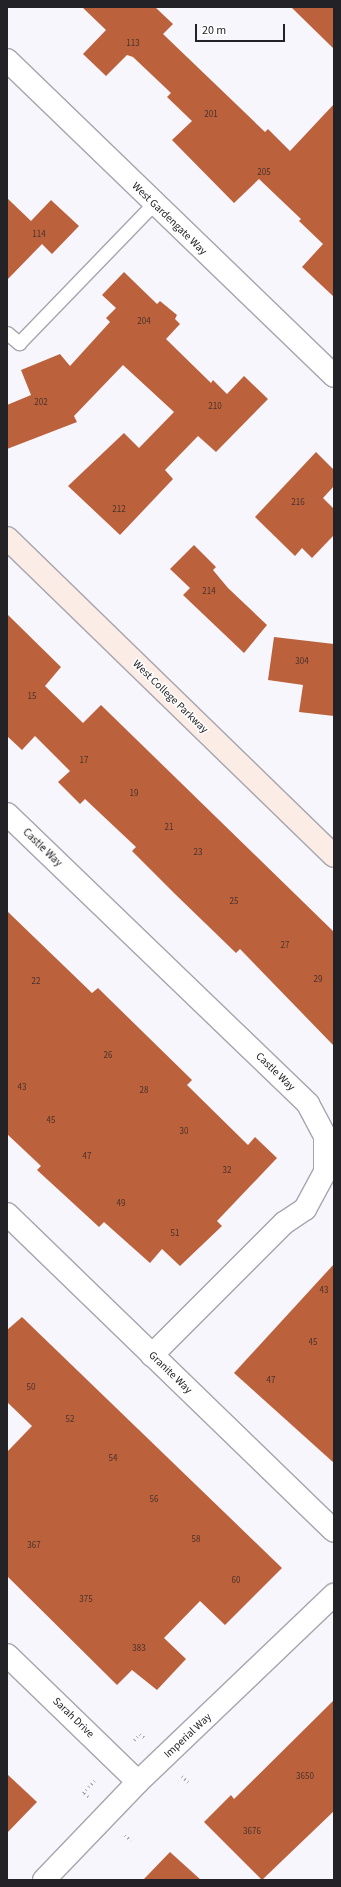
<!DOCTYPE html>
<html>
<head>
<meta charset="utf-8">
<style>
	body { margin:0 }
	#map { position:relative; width:341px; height:1887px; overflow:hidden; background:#f8f6fd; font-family:"Source Sans 3",sans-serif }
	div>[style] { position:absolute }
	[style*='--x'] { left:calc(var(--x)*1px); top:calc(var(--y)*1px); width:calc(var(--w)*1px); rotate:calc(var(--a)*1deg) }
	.building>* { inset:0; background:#bb623c }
	.path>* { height:2.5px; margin-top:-1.25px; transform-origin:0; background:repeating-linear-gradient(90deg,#a9a8ae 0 1px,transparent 0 4px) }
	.roads { filter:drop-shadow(1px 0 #a7a5ae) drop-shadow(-1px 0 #a7a5ae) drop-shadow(0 1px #a7a5ae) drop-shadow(0 -1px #a7a5ae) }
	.service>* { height:13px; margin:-6.5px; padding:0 6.5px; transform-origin:6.5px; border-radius:6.5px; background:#fff }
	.minor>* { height:22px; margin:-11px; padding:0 11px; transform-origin:11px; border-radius:11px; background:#fff }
	.secondary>* { height:22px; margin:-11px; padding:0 11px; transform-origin:11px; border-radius:11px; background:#fcece6 }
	span { translate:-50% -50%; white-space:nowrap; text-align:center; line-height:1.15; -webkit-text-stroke:3px #fff; paint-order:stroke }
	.number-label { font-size:9px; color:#49322c }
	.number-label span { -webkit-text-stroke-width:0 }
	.street-label { font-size:11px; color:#232226 }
	.frame { position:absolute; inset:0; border:8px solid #232226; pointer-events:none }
	.scale { position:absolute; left:195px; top:24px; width:90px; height:18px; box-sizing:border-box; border:2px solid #232226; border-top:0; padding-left:5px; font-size:12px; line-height:14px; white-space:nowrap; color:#232226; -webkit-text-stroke:3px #fff; paint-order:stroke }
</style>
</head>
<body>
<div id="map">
	<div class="building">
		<div style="clip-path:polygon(82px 7px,155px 7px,173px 24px,163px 34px,265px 132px,268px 129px,290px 151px,334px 104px,334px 297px,302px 267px,323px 244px,299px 221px,301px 219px,259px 179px,234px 203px,172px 140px,192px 121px,167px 97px,171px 93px,133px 57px,127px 55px,106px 76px,83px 54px,106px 30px)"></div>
		<div style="clip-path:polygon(291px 7px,334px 7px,334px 49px)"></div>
		<div style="clip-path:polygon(7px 198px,31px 221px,51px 200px,79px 226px,52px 254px,42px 244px,7px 280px)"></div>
		<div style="clip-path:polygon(124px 272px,157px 304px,160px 301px,177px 315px,175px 319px,180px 324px,166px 339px,211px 383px,213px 380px,227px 394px,244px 376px,268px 399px,216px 452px,198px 436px,165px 470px,173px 479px,120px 535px,68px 486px,124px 433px,139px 448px,174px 412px,123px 365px,74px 416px,77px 422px,7px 449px,7px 405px,31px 395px,21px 370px,60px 354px,70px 366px,110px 322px,106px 318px,116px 308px,102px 295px)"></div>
		<div style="clip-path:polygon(316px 452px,334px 470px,334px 486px,323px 498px,334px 509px,334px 535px,312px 558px,302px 548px,295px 556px,255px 517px)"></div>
		<div style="clip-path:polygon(194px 545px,216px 567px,213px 570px,228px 588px,267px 625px,244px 653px,183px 595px,190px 588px,170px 569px)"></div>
		<div style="clip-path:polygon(7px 614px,61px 667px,45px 686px,83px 723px,101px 705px,334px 932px,334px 1046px,240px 949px,236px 953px,175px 894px,132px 851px,136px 847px,85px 799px,80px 804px,58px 782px,70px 771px,35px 736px,22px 750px,7px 736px)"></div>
		<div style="clip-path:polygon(274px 637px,334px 644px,334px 716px,299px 712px,303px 685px,268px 680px)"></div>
		<div style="clip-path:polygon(7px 911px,92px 993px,98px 988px,192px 1080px,187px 1085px,248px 1145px,255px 1137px,277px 1158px,217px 1221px,222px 1226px,180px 1266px,162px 1249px,150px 1263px,104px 1222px,99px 1227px,37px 1170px,41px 1166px,7px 1134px)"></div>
		<div style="clip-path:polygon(334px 1264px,334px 1463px,234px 1373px)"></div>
		<div style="clip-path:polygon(22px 1317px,282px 1568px,225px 1625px,200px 1601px,164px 1638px,186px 1659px,157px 1690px,132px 1670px,117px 1685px,7px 1576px,7px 1452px,32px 1426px,7px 1402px,7px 1330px)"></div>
		<div style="clip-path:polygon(334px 1700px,334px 1811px,262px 1880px,204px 1822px,231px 1795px,234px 1799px)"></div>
		<div style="clip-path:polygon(7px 1774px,37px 1802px,7px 1833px)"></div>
		<div style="clip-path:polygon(170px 1852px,201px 1880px,143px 1880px)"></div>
	</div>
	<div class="path">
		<div style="--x:134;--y:1740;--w:8;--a:-45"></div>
		<div style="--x:140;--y:1734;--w:6;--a:39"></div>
		<div style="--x:182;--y:1776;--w:11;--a:45"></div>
		<div style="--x:88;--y:1797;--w:6;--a:-141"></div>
		<div style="--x:83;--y:1793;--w:19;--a:-47"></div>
		<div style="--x:125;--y:1835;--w:8;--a:40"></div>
	</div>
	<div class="roads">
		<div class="service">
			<div style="--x:7;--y:333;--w:16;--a:40"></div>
			<div style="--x:19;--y:343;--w:193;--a:-46"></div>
		</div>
		<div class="minor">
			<div style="--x:7;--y:60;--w:455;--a:44"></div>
			<div style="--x:7;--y:814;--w:418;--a:43.9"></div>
			<div style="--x:308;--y:1104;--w:36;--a:62"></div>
			<div style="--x:325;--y:1136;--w:36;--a:90"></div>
			<div style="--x:325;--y:1172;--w:42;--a:118.4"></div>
			<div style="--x:305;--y:1209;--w:25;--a:146"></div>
			<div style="--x:284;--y:1223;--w:187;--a:135"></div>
			<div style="--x:7;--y:1214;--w:455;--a:44.1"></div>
			<div style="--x:7;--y:1655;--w:182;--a:44.1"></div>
			<div style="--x:44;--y:1880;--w:136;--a:-46.2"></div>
			<div style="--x:138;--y:1782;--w:271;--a:-43.7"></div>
		</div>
		<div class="secondary">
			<div style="--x:7;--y:538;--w:456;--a:44.2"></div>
		</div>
	</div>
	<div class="number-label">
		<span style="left:133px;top:44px">113</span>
		<span style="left:211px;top:115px">201</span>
		<span style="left:264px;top:173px">205</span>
		<span style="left:39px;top:235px">114</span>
		<span style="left:144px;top:322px">204</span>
		<span style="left:41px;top:403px">202</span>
		<span style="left:215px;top:407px">210</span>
		<span style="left:298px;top:503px">216</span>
		<span style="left:119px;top:510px">212</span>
		<span style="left:209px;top:592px">214</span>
		<span style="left:302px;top:662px">304</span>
		<span style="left:32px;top:697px">15</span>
		<span style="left:84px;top:761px">17</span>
		<span style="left:134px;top:794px">19</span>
		<span style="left:169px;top:828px">21</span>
		<span style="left:198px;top:853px">23</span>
		<span style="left:234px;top:902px">25</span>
		<span style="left:285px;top:946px">27</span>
		<span style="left:318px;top:980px">29</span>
		<span style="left:36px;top:982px">22</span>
		<span style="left:108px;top:1056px">26</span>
		<span style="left:22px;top:1088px">43</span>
		<span style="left:144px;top:1091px">28</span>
		<span style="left:51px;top:1121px">45</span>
		<span style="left:184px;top:1132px">30</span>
		<span style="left:87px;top:1157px">47</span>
		<span style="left:227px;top:1171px">32</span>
		<span style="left:121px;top:1204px">49</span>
		<span style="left:175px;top:1234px">51</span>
		<span style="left:324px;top:1291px">43</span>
		<span style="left:313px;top:1343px">45</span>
		<span style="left:271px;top:1381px">47</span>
		<span style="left:31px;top:1388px">50</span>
		<span style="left:70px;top:1420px">52</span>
		<span style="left:113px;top:1459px">54</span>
		<span style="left:154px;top:1500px">56</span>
		<span style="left:196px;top:1540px">58</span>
		<span style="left:34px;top:1546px">367</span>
		<span style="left:236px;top:1581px">60</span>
		<span style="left:86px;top:1600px">375</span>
		<span style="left:139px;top:1649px">383</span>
		<span style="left:305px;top:1777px">3650</span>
		<span style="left:252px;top:1832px">3676</span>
	</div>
	<div class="street-label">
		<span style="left:169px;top:219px;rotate:44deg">West Gardengate Way</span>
		<span style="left:170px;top:697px;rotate:44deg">West College Parkway</span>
		<span style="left:42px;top:848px;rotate:44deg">Castle Way</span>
		<span style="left:275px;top:1072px;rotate:44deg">Castle Way</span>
		<span style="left:170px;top:1373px;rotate:44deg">Granite Way</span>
		<span style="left:73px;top:1718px;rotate:44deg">Sarah Drive</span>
		<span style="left:188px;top:1736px;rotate:-43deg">Imperial Way</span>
	</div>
	<div class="frame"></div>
	<div class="scale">20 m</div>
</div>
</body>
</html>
